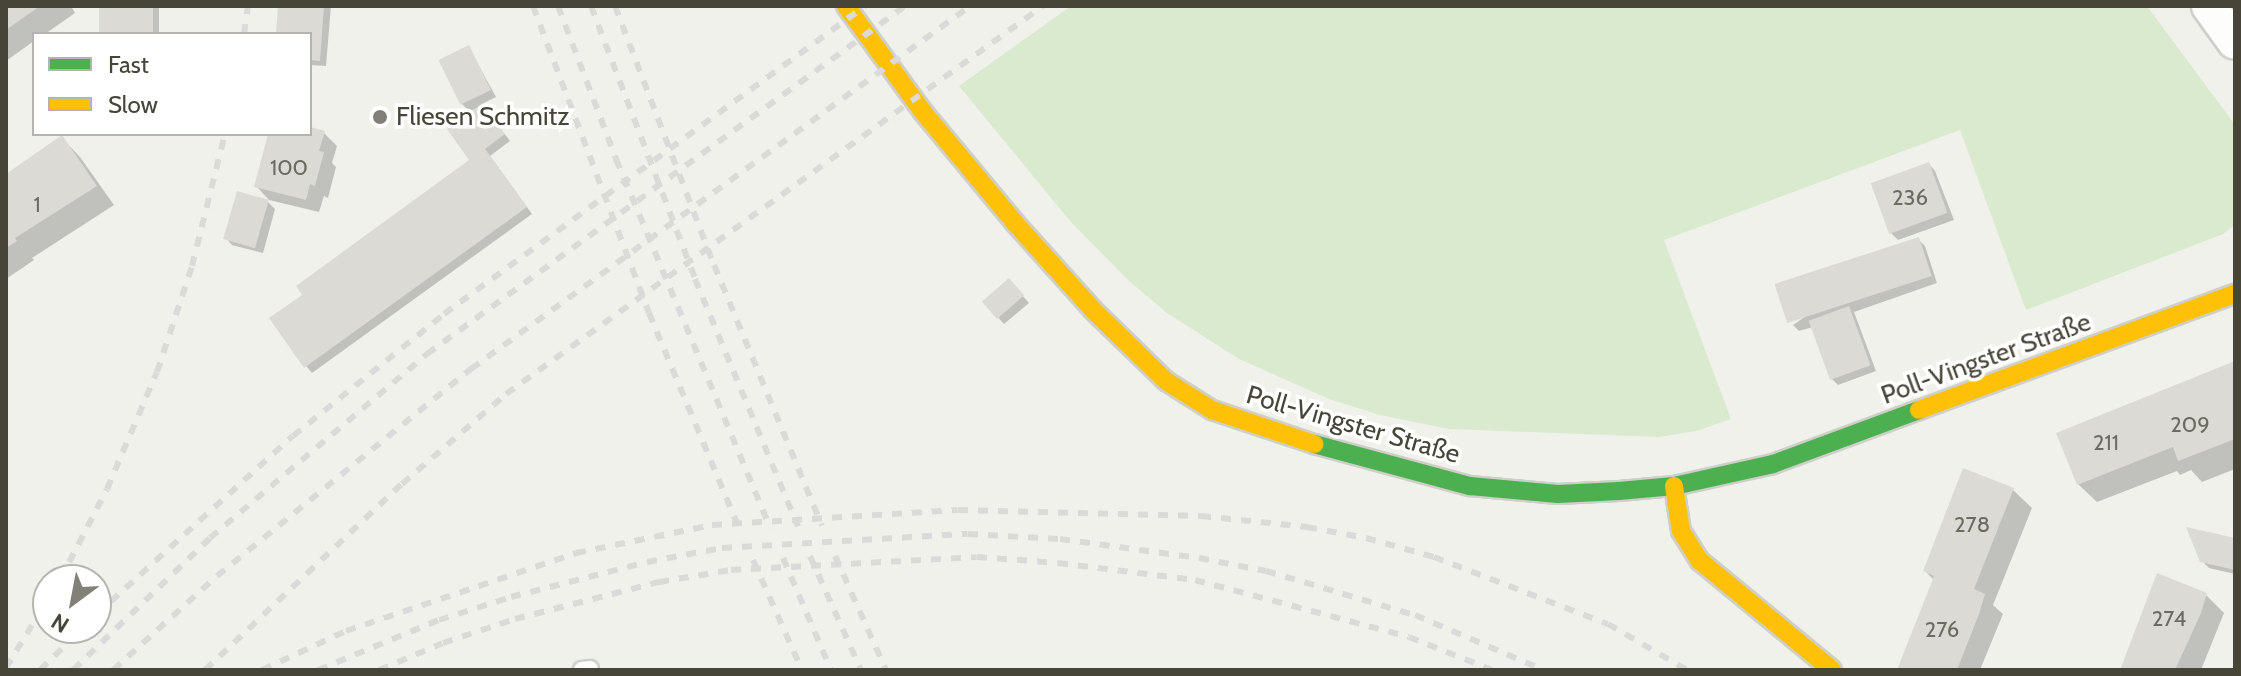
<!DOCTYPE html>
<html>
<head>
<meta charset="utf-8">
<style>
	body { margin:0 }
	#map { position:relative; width:2241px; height:676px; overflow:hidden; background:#f1f1ec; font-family:Cabin,sans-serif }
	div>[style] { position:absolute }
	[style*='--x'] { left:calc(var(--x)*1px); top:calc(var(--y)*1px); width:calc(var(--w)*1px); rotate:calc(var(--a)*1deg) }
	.green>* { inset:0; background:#d9eace }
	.shadow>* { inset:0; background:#0003; transform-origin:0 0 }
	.building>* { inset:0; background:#dbdad4; transform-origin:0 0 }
	.roads { filter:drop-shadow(2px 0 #cfcfc9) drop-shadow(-2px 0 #cfcfc9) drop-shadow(0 2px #cfcfc9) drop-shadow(0 -2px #cfcfc9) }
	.lane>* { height:16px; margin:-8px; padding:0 8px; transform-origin:8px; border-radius:8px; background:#fdfdfc }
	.street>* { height:34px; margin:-17px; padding:0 17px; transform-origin:17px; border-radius:17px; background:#fdfdfc }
	.fast>* { height:18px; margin:-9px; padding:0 9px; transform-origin:9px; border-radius:9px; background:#4caf50 }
	.slow>* { height:18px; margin:-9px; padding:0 9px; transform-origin:9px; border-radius:9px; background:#ffc107 }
	.rail>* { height:6px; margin-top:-3px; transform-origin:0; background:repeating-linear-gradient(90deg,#dadad9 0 10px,transparent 0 20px) }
	.dots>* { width:22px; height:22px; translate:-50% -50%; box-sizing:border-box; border:4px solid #fff; border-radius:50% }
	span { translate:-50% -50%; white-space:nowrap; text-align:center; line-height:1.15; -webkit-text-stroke:7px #fff; paint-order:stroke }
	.number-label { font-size:22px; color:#6d6a60 }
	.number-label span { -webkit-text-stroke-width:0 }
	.poi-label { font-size:26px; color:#474438 }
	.left { translate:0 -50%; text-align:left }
	.street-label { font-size:26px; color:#474438 }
	.frame { position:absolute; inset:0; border:8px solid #474438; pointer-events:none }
	.legend { position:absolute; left:32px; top:32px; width:280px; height:104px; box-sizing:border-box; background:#fff; border:2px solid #b5b4af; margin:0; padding:10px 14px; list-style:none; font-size:24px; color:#474438 }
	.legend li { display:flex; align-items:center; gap:16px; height:40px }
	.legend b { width:40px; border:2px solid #b5b4af }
	.north { position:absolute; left:32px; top:564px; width:80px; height:80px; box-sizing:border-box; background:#fff; border:2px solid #b5b4af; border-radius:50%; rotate:212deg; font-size:22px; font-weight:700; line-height:32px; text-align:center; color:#474438 }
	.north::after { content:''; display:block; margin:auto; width:28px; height:36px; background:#828177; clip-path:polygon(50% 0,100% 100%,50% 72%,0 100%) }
</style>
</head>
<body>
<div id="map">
	<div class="green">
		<div style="clip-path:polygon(1071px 6px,2147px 6px,2235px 125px,2235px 225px,2223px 234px,2026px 310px,1960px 130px,1664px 240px,1731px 419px,1696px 431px,1659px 437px,1449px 429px,1380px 415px,1329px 399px,1239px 359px,1167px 313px,1129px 281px,1070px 221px,959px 86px)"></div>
	</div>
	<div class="shadow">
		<div style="clip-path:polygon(6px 6px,71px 6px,75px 13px,45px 34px,34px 34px,34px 41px,6px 61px)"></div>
		<div style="left:101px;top:6px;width:58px;height:28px"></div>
		<div style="clip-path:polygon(280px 6px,331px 6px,326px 66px,310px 65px,310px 34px,278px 34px)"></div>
		<div style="clip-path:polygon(469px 48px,496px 97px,482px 104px,510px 141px,490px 156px,532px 214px,312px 373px,306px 366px,305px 295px,472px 161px,479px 108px,469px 111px,462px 104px)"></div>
		<div style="clip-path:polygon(310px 129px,324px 133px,337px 146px,332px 163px,336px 167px,328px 198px,324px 196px,319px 212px,269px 200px,256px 186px,270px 134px,310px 134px)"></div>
		<div style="clip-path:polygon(62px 138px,80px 157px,114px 205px,32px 258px,34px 260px,6px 279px,6px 177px)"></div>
		<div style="clip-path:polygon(1929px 164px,1935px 171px,1954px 220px,1898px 240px,1891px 233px)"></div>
		<div style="clip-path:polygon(268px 202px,275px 209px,263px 253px,232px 245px,226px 238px)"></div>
		<div style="clip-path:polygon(1918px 239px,1925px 246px,1937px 283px,1854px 312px,1876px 371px,1838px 385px,1831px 378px,1813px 327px,1799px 331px,1793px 325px)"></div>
		<div style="clip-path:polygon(1015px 287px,1029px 303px,1004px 324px,984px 302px)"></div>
		<div style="clip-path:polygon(2235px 364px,2235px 469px,2202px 482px,2191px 470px,2180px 475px,2177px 471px,2097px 502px,2078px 484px)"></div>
		<div style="clip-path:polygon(2013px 490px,2032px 508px,1993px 605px,2003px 614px,1980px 670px,1899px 670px,1934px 580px,1925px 571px)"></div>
		<div style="clip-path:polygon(2235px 540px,2235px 574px,2209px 568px,2202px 561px)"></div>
		<div style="clip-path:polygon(2206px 595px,2224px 613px,2201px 670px,2122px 670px)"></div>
	</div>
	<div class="building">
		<div style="clip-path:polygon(6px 6px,40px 6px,6px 30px)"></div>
		<div style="left:99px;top:6px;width:54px;height:28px"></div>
		<div style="clip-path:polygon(278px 6px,324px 6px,320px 61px,310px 60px,310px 34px,276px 34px)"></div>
		<div style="left:469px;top:45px;width:50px;height:34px;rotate:64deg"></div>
		<div style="clip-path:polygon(483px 103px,505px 134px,485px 149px,527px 207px,304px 368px,269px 318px,302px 295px,296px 286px,469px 160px,447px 129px)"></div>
		<div style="clip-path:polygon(310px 127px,325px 131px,319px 151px,324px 152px,315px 186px,310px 184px,306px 200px,254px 187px,268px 134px,310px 134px)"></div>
		<div style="clip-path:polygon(62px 135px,97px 186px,15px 238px,17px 241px,6px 248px,6px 174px)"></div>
		<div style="left:1929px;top:162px;width:54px;height:62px;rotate:70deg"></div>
		<div style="left:237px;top:191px;width:33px;height:50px;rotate:16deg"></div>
		<div style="left:1919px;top:237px;width:41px;height:152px;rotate:72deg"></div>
		<div style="left:1009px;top:278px;width:23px;height:36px;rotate:49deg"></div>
		<div style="left:1849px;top:306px;width:63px;height:43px;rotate:70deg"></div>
		<div style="clip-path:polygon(2235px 361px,2235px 439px,2178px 461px,2173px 447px,2077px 485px,2056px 433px)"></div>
		<div style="clip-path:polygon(1963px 468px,2014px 488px,1974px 589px,1985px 594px,1979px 614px,1957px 670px,1897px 670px,1934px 576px,1923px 571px)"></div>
		<div style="clip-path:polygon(2186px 527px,2235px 538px,2235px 570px,2200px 562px)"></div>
		<div style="clip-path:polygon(2157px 573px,2207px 593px,2201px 613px,2175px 670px,2120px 670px)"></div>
	</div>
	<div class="roads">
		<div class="lane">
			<div style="--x:582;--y:670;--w:8;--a:-7"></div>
		</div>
		<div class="street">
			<div style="--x:2209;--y:6;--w:44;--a:54.2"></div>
		</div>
		<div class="fast">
			<div style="--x:1314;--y:444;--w:162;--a:15.1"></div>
			<div style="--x:1470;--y:486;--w:88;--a:5.2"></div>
			<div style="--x:1558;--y:494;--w:61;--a:-2.8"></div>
			<div style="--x:1619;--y:491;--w:55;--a:-5.2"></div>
			<div style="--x:1674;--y:486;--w:101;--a:-12.5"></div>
			<div style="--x:1773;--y:464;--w:156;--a:-20.3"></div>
		</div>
		<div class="slow">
			<div style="--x:846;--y:6;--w:131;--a:54"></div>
			<div style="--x:923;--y:112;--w:144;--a:50.3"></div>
			<div style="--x:1015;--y:223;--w:117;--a:48.1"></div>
			<div style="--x:1093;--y:310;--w:102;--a:44.2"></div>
			<div style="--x:1166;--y:381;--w:54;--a:32.2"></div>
			<div style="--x:1212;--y:410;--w:108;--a:18.4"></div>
			<div style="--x:1919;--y:410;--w:337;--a:-20.2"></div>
			<div style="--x:1674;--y:486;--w:46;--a:81.2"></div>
			<div style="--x:1681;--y:531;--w:36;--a:58"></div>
			<div style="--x:1700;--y:561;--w:171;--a:39.5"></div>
		</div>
	</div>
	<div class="rail">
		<div style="--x:533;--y:6;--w:328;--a:69.3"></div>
		<div style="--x:649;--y:313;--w:236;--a:67.3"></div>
		<div style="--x:558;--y:6;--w:164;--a:69.2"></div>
		<div style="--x:616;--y:159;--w:400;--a:67.3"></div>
		<div style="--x:591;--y:6;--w:292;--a:69.1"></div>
		<div style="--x:695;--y:279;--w:268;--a:67.4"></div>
		<div style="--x:615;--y:6;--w:277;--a:69.1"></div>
		<div style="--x:714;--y:265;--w:282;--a:67.5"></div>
		<div style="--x:244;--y:34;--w:28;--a:-82"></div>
		<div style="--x:810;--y:556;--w:125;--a:65.9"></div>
		<div style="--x:835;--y:556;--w:125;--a:65.9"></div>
		<div style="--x:783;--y:558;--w:122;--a:66.8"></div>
		<div style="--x:753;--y:560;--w:120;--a:66"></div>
		<div style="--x:60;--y:580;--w:102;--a:-62.7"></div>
		<div style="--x:107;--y:489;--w:127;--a:-66.9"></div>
		<div style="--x:157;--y:372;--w:112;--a:-71.7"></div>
		<div style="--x:192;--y:266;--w:136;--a:-76"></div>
		<div style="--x:96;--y:615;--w:266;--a:-42.3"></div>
		<div style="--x:293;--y:436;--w:194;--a:-38.9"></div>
		<div style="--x:444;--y:314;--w:522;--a:-36.19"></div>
		<div style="--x:6;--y:668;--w:81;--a:-58.7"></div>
		<div style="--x:40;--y:670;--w:60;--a:-44.3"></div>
		<div style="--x:73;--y:670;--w:190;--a:-43.9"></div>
		<div style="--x:210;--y:538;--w:285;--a:-40.3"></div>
		<div style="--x:427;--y:354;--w:591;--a:-36.06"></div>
		<div style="--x:113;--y:670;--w:140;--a:-42.1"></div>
		<div style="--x:217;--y:576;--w:328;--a:-39.2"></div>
		<div style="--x:471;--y:369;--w:617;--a:-36.03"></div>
		<div style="--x:205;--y:670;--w:271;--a:-43.4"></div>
		<div style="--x:402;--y:484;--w:138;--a:-40.9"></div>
		<div style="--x:506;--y:394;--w:663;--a:-35.85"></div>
		<div style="--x:262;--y:670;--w:93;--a:-24.9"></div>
		<div style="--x:346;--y:631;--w:243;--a:-18.7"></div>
		<div style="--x:576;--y:553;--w:139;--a:-11.6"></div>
		<div style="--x:712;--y:525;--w:246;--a:-3.5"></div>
		<div style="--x:958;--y:510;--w:243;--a:1.4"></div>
		<div style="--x:1201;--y:516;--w:107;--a:5.9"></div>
		<div style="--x:1307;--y:527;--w:60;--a:10.6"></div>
		<div style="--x:1366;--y:538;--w:71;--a:15.6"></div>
		<div style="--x:1434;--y:557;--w:186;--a:21.1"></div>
		<div style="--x:1608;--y:624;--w:91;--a:30.2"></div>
		<div style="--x:318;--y:670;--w:131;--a:-22.5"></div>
		<div style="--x:439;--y:620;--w:76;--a:-17.7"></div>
		<div style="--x:511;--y:597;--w:140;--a:-14.4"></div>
		<div style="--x:647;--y:562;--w:76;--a:-10.6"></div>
		<div style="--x:722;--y:548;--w:246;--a:-3.3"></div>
		<div style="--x:968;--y:534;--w:92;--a:3.1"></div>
		<div style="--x:1060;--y:539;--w:140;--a:7.8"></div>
		<div style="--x:1199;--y:558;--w:68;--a:11"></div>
		<div style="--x:1266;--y:571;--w:155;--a:16.5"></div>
		<div style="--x:1415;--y:615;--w:140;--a:23.1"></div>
		<div style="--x:379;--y:670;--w:69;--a:-22.9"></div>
		<div style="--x:443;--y:643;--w:76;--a:-18.4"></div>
		<div style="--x:515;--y:619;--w:149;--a:-14.4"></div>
		<div style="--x:659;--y:582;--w:73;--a:-9.5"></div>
		<div style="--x:731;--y:570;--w:246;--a:-3"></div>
		<div style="--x:977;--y:557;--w:81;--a:4.2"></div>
		<div style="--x:1058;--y:563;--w:138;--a:7.1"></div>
		<div style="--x:1195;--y:580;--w:221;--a:14.9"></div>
		<div style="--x:1409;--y:637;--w:89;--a:21.7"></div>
	</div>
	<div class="dots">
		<div style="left:380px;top:117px;background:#828177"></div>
	</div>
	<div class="number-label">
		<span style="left:289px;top:168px">100</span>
		<span style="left:1910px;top:198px">236</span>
		<span style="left:37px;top:205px">1</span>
		<span style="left:2190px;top:425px">209</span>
		<span style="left:2106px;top:443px">211</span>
		<span style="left:1972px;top:525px">278</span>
		<span style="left:2169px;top:619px">274</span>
		<span style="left:1942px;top:630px">276</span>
	</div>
	<div class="poi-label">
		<span class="left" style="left:396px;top:117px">Fliesen Schmitz</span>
	</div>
	<div class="street-label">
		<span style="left:1986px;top:359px;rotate:-20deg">Poll-Vingster Straße</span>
		<span style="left:1353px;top:425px;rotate:16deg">Poll-Vingster Straße</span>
	</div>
	<div class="frame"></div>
	<ul class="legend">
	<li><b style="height:10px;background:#4caf50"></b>Fast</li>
	<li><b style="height:10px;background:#ffc107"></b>Slow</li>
	</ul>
	<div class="north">N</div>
</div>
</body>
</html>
